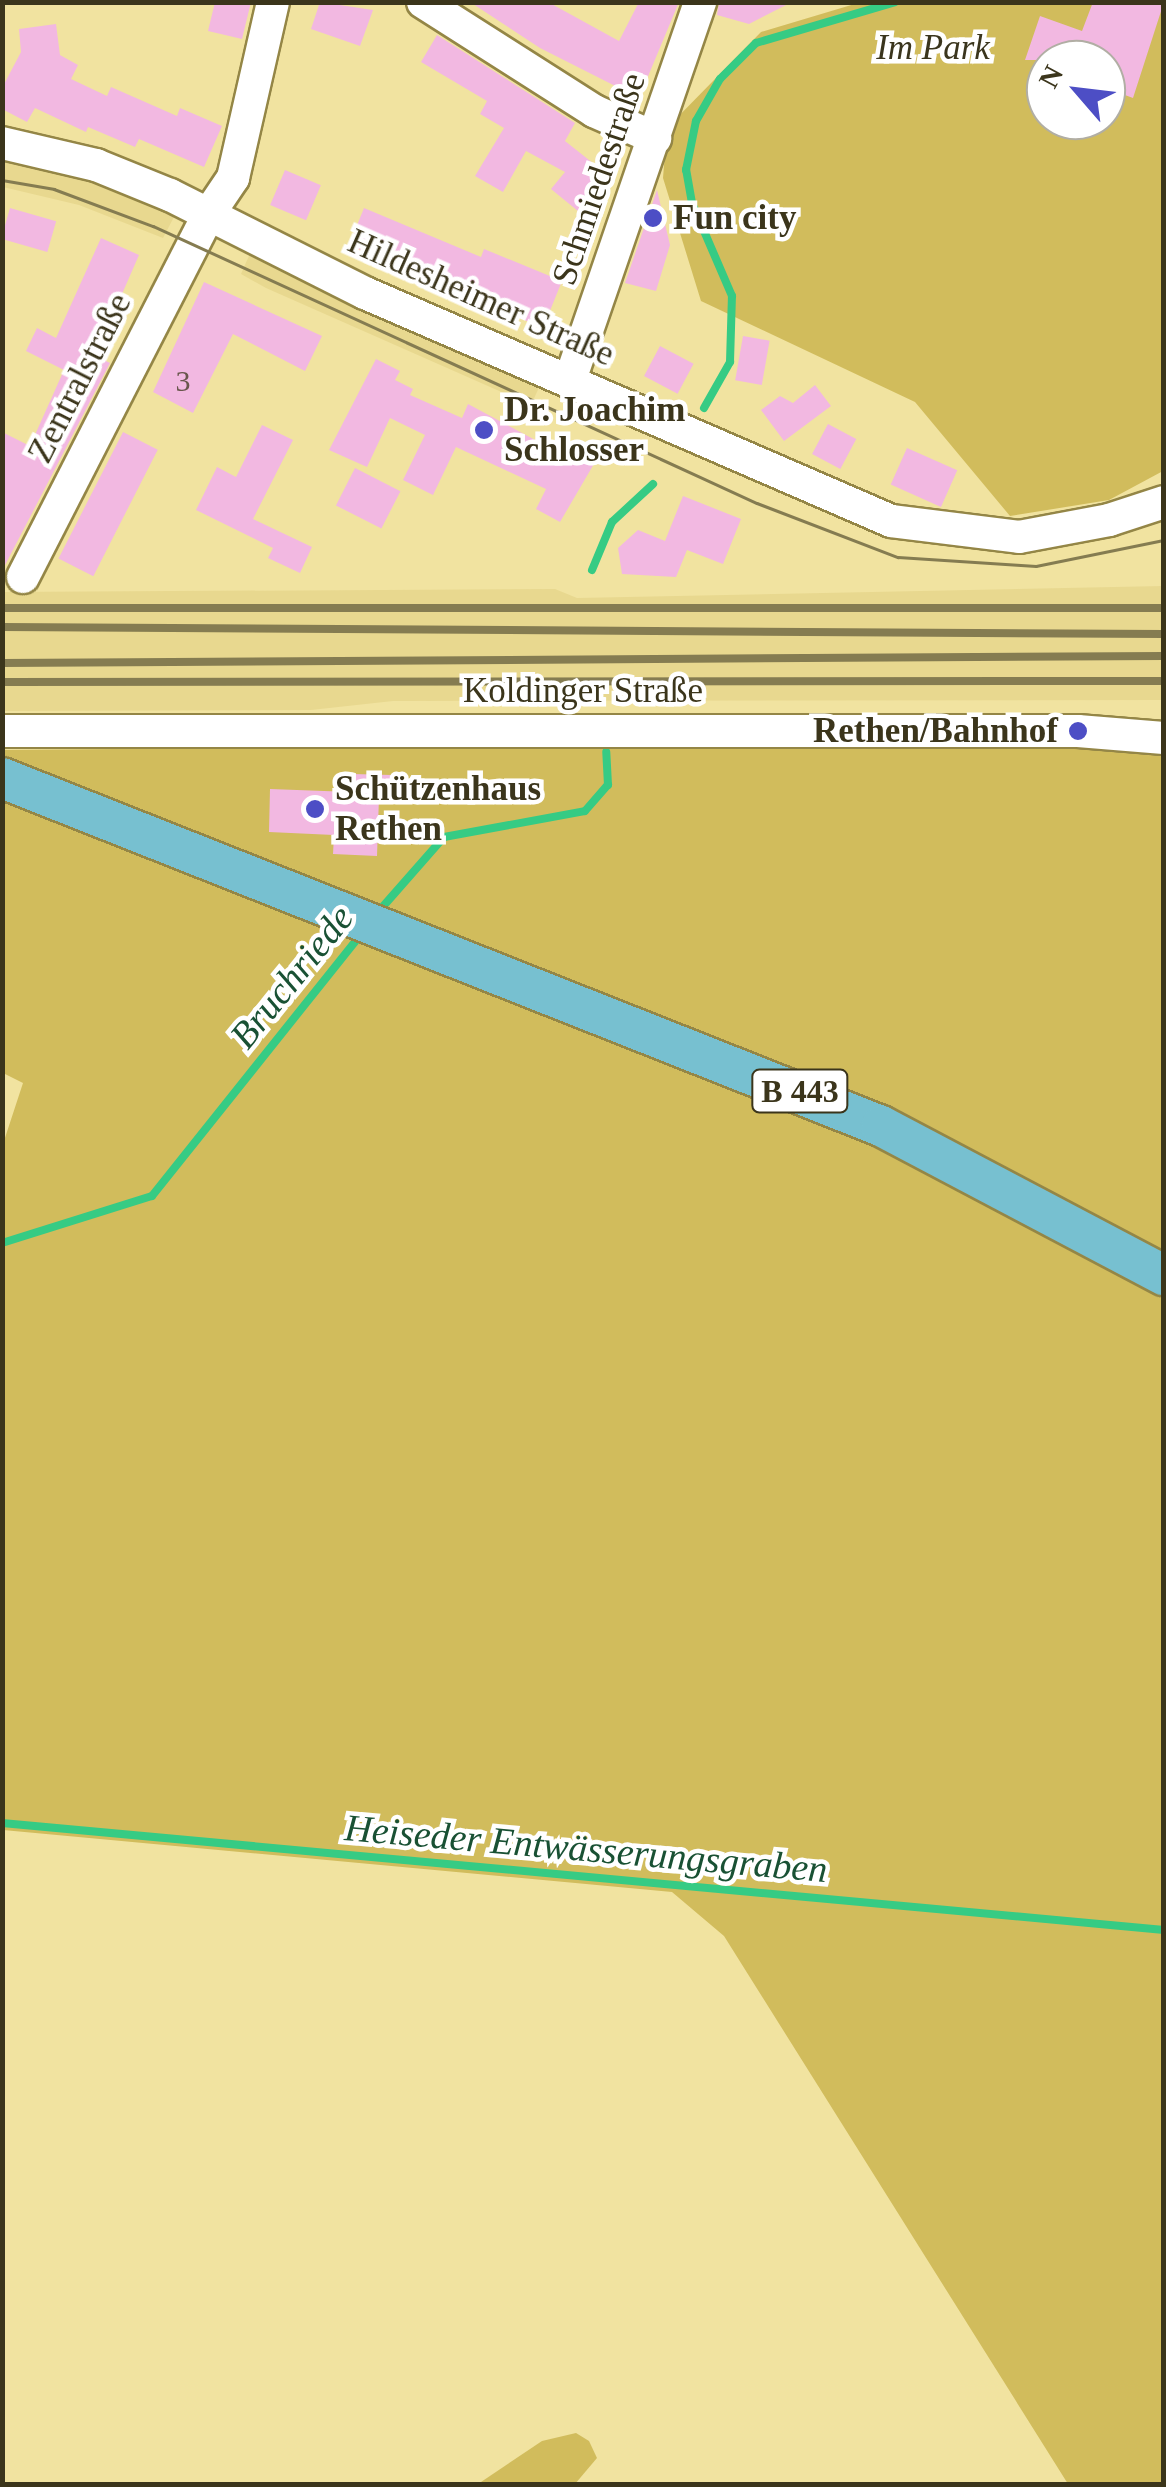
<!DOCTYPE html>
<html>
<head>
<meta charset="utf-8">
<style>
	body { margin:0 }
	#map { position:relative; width:1166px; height:2487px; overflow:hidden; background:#f1e3a0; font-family:Georgia,serif }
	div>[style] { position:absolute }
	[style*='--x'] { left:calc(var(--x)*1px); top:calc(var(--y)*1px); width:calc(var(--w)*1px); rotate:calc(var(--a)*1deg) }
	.built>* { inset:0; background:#e8d88f }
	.green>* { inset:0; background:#d1bc5c }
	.stream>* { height:8px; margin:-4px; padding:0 4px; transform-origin:4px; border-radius:4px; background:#36cb84 }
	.building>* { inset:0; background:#f2b8e1; transform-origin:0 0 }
	.roads { filter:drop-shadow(2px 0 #948646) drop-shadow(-2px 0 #948646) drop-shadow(0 2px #948646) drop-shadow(0 -2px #948646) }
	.minor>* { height:32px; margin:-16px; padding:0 16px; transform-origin:16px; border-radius:16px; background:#fff }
	.major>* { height:40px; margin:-20px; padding:0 20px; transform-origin:20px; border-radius:20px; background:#77c0d0 }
	.tram>* { height:2.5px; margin:-1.25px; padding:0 1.25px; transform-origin:1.25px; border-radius:1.25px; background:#857c51 }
	.rail>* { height:8px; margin:-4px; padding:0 4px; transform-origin:4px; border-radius:4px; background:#857c51 }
	.dots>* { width:28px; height:28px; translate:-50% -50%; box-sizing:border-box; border:5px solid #fff; border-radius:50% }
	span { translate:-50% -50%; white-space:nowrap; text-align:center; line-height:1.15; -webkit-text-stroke:9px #fff; paint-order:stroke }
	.number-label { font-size:30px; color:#69564c }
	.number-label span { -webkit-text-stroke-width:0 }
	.shield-label span { padding:2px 8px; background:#fff; border:2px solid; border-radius:8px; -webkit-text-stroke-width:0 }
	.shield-label { font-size:32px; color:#3b351b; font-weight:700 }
	.park-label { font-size:35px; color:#3a351d; font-style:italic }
	.street-label { font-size:35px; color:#3b351b }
	.poi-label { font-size:35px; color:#3b351b; font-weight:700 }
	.left { translate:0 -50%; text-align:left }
	.right { translate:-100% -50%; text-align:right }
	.water-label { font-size:38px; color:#195134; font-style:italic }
	.frame { position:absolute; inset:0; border:5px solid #3b351b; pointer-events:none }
	.north { position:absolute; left:1026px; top:40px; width:100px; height:100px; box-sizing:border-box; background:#fff; border:2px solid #b1aea4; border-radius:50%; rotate:298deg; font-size:28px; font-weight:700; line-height:40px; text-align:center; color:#3b351b }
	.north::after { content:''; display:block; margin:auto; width:35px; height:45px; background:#4d4ec5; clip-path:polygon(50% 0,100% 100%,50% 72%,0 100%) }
</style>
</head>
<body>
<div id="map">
	<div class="built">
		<div style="clip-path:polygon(2px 158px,99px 182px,175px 215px,163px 238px,79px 205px,3px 187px)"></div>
		<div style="clip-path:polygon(252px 249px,542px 381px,531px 405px,266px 288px,241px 274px)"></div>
		<div style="clip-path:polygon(1163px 586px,1163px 700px,393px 701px,311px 710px,3px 711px,2px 592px,555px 589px,577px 598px)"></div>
	</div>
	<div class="green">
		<div style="clip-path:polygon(evenodd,858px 3px,1163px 3px,1163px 471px,1109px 500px,1010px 516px,915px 402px,701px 301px,663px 178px,667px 128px,761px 32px,858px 3px,1046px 60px,1106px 60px,1106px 120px,1046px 120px,1046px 60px)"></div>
		<div style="clip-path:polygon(757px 743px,1163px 745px,1163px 2484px,1068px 2484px,724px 1936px,672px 1892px,3px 1830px,2px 1147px,23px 1083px,3px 1073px,2px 750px)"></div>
		<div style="clip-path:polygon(576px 2433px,589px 2441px,597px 2458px,575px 2484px,478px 2484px,542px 2441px)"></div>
	</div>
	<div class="stream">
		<div style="--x:704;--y:408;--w:53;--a:-60.5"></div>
		<div style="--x:730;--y:362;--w:66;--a:-88.3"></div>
		<div style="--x:732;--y:296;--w:101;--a:-113.3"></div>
		<div style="--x:692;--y:203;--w:34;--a:-100"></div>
		<div style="--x:686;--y:170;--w:50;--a:-78.5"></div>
		<div style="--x:696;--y:121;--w:48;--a:-60.3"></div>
		<div style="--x:720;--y:79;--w:51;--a:-45"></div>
		<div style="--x:756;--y:43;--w:145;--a:-16.4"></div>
		<div style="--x:592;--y:570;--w:52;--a:-67.4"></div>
		<div style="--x:612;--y:522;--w:56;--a:-42.8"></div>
		<div style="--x:379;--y:911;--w:98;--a:-48.7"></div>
		<div style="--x:444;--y:837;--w:143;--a:-10.4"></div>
		<div style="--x:585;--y:811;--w:35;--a:-49"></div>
		<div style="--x:608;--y:785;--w:33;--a:-93"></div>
		<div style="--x:2;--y:1243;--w:157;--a:-17.4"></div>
		<div style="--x:152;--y:1196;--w:335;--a:-51.4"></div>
		<div style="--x:2;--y:1823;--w:1167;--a:5.26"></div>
	</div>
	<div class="building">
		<div style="clip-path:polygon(215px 2px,251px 2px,242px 39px,208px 31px)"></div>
		<div style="clip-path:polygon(320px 2px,373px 10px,360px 46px,311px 29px)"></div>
		<div style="clip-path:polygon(470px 2px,548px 2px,619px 41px,639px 2px,679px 2px,639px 98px,540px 48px)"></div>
		<div style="clip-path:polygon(719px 2px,792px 2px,749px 24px,717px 15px)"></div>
		<div style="clip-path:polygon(1093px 2px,1164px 2px,1133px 98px,1106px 88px,1106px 60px,1025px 60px,1040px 16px,1082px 31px)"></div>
		<div style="clip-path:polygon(56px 24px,60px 55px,78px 65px,71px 79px,107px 96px,111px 87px,177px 116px,180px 108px,222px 126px,204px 167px,139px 139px,135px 147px,88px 127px,86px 132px,35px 108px,27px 122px,2px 109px,2px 88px,21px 52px,19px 29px)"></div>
		<div style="clip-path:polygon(437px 35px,575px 123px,565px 141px,613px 179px,584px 216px,551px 189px,565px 172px,526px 151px,503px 192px,475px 176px,504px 128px,480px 114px,487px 101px,421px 62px)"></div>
		<div style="left:285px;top:170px;width:39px;height:38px;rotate:23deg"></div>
		<div style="clip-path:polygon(657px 190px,670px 245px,656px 291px,625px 283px)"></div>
		<div style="left:10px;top:208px;width:48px;height:32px;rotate:16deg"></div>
		<div style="clip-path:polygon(364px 208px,481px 257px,484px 249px,562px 281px,543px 328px,349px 245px)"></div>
		<div style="clip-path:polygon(101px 238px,139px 255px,122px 294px,132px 299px,94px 355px,110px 363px,2px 571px,2px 432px,30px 446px,64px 370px,26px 351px,37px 328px,56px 338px)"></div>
		<div style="clip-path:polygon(204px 282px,322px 336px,305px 371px,233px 334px,193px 413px,153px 392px)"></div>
		<div style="left:743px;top:336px;width:27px;height:45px;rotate:10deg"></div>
		<div style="left:660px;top:346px;width:38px;height:34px;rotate:28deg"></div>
		<div style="clip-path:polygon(376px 359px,400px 371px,395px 380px,413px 389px,410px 395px,462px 418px,468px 404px,552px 449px,557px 438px,598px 457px,560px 522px,536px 509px,546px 489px,456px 447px,433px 495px,403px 480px,425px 435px,390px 418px,367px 467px,329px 450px)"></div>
		<div style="clip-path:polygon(815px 385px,831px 406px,784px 441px,761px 410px,780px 396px,793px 403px)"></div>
		<div style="left:828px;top:424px;width:32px;height:34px;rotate:28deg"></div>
		<div style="clip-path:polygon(262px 425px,293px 440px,253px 519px,312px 547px,300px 573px,268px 558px,273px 548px,196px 510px,217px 467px,236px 477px)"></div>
		<div style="left:123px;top:432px;width:39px;height:142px;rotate:27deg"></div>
		<div style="left:907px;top:448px;width:55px;height:40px;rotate:24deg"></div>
		<div style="left:355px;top:468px;width:51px;height:42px;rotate:27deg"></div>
		<div style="clip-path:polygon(683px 496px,741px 519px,723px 564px,687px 550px,676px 577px,622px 574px,618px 548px,638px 530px,665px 541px)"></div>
		<div style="clip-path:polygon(352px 774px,392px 775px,391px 797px,379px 797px,377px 856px,333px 854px,334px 835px,269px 832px,270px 789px,351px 792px)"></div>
	</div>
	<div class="roads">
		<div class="minor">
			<div style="--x:423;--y:2;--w:203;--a:32.5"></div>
			<div style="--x:594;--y:111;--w:67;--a:23.9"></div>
			<div style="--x:2;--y:143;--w:97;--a:13.2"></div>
			<div style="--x:96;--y:165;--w:80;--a:22.1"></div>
			<div style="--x:170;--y:195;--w:218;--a:26.7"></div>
			<div style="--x:365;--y:293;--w:573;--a:23.43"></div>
			<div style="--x:891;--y:521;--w:129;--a:7.1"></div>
			<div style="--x:1019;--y:537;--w:92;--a:-10.7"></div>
			<div style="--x:1109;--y:520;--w:58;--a:-18.1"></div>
			<div style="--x:570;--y:380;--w:400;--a:-71"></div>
			<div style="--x:23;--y:577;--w:407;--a:-62.9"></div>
			<div style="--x:208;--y:215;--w:45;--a:-56"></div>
			<div style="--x:233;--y:178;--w:180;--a:-77.2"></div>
			<div style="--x:2;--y:731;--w:1076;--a:0"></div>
			<div style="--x:1078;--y:731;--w:86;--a:4.7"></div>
		</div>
		<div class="major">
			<div style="--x:2;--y:778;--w:945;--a:21.6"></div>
			<div style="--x:881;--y:1126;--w:320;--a:27.8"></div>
		</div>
	</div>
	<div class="tram">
		<div style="--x:2;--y:180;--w:53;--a:9.8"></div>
		<div style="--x:54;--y:189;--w:106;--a:20.5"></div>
		<div style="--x:153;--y:226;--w:664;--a:24.64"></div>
		<div style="--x:757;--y:503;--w:151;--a:21"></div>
		<div style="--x:898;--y:557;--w:138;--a:3.7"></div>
		<div style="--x:1036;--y:566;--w:131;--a:-11.5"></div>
	</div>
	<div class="rail">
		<div style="--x:2;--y:608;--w:1162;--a:0"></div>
		<div style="--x:2;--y:627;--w:1162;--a:0.35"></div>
		<div style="--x:2;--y:663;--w:1162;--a:-0.35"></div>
		<div style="--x:2;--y:682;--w:1162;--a:-0.05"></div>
	</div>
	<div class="dots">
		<div style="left:653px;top:218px;background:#4d4ec5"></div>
		<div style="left:484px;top:430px;background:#4d4ec5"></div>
		<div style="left:1078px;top:731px;background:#4d4ec5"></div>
		<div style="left:315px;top:809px;background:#4d4ec5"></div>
	</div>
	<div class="number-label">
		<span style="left:183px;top:381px">3</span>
	</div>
	<div class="shield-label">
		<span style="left:800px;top:1091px">B 443</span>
	</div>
	<div class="park-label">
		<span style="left:933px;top:48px">Im Park</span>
	</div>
	<div class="street-label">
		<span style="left:599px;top:179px;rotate:-71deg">Schmiedestraße</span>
		<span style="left:481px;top:298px;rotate:24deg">Hildesheimer Straße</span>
		<span style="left:80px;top:378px;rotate:-63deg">Zentralstraße</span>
		<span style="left:583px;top:691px">Koldinger Straße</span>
	</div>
	<div class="poi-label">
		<span class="left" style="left:673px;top:218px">Fun city</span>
		<span class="left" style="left:504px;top:430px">Dr. Joachim<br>Schlosser</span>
		<span class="right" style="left:1058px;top:731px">Rethen/Bahnhof</span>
		<span class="left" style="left:335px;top:809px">Schützenhaus<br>Rethen</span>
	</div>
	<div class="water-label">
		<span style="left:292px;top:977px;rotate:-51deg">Bruchriede</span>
		<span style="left:586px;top:1849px;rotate:5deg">Heiseder Entwässerungsgraben</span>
	</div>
	<div class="frame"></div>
	<div class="north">N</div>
</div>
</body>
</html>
